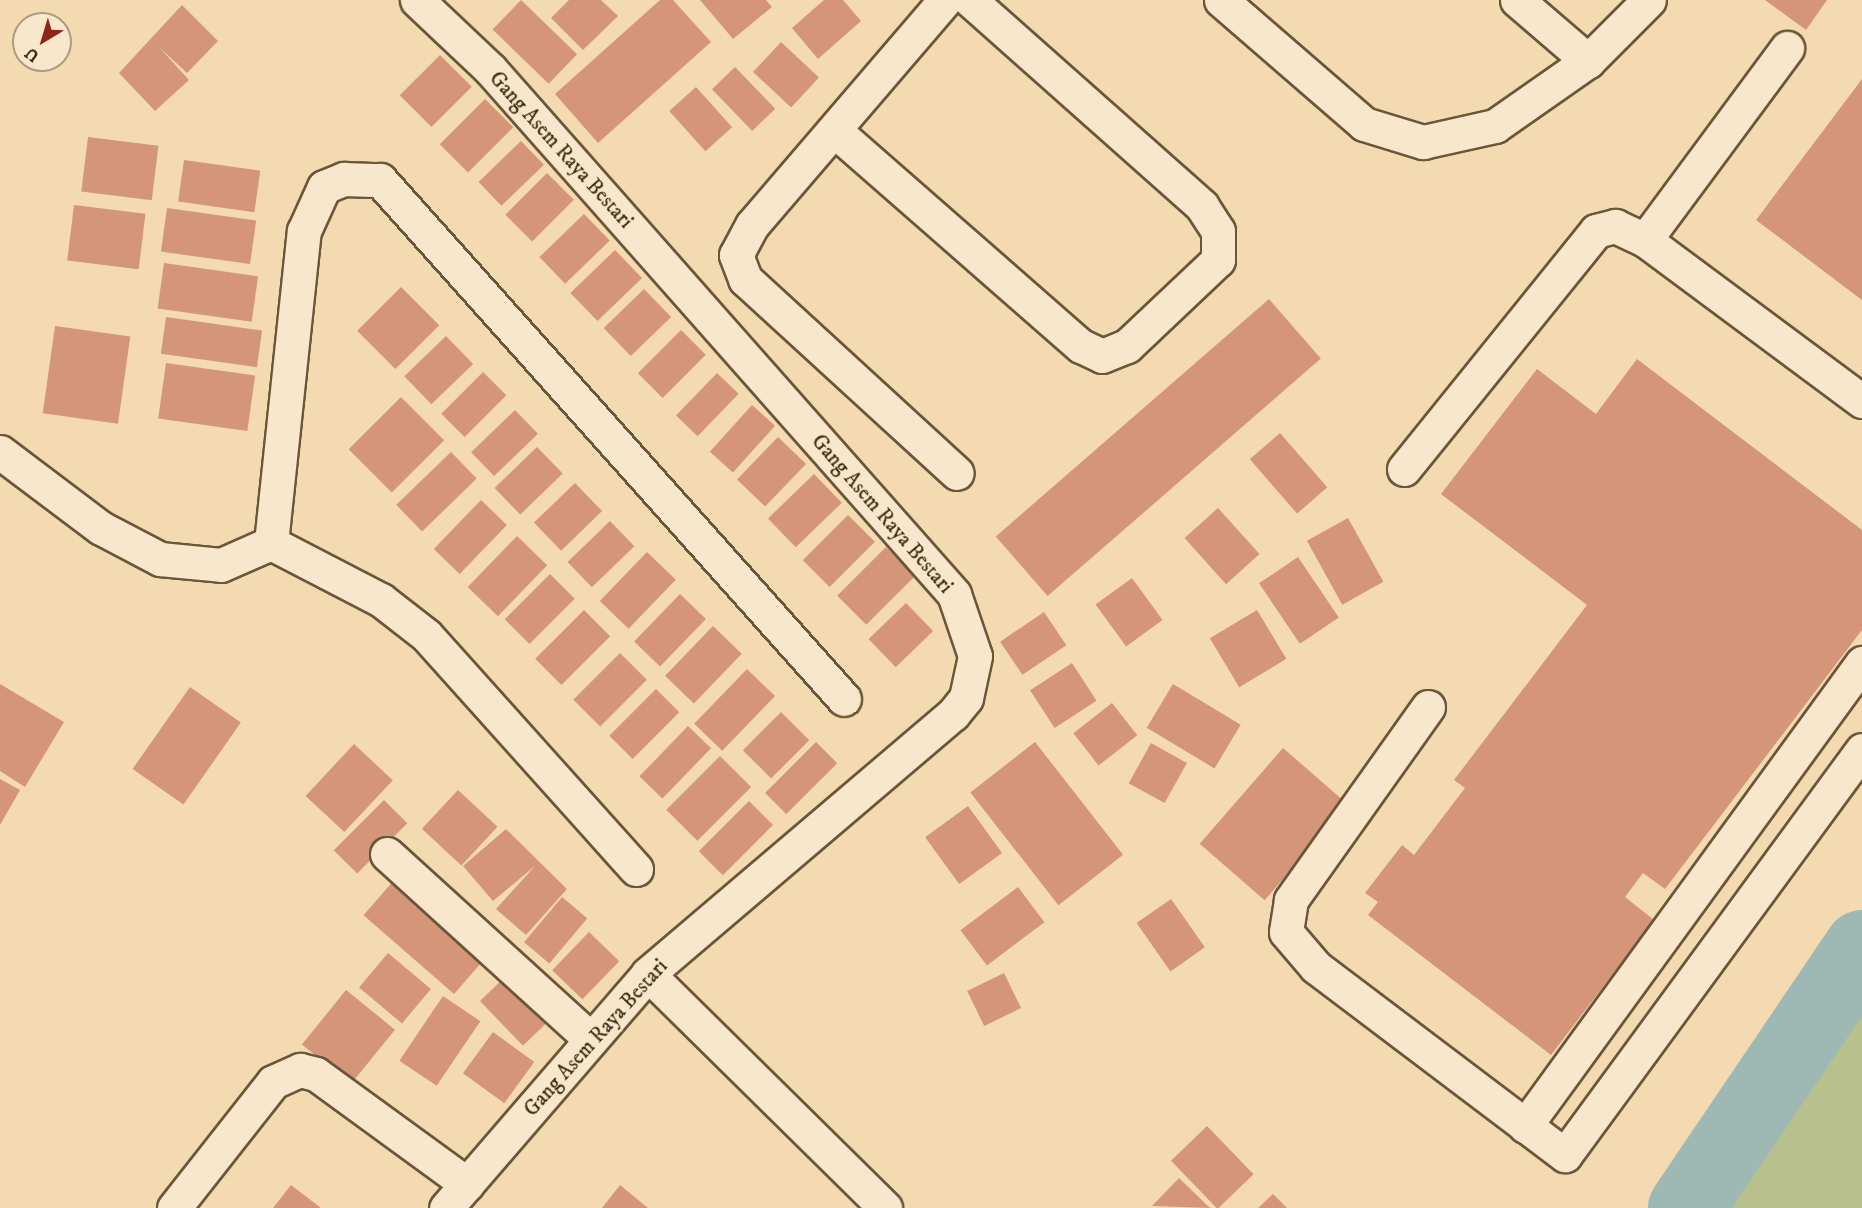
<!DOCTYPE html>
<html>
<head>
<meta charset="utf-8">
<style>
	body { margin:0 }
	#map { position:relative; width:1862px; height:1208px; overflow:hidden; background:#f4dab0; font-family:"IM FELL DW Pica",serif }
	div>[style] { position:absolute }
	[style*='--x'] { left:calc(var(--x)*1px); top:calc(var(--y)*1px); width:calc(var(--w)*1px); rotate:calc(var(--a)*1deg) }
	.green>* { inset:0; background:#b8c08d }
	.river>* { height:76px; margin:-38px; padding:0 38px; transform-origin:38px; border-radius:38px; background:#9eb9b4 }
	.building>* { inset:0; background:#d59579; transform-origin:0 0 }
	.roads { filter:drop-shadow(2px 0 #6a5639) drop-shadow(-2px 0 #6a5639) drop-shadow(0 2px #6a5639) drop-shadow(0 -2px #6a5639) }
	.minor>* { height:33px; margin:-16.5px; padding:0 16.5px; transform-origin:16.5px; border-radius:16.5px; background:#f8e7cc }
	span { translate:-50% -50%; white-space:nowrap; text-align:center; line-height:1.15; -webkit-text-stroke:5px #f8e7cc; paint-order:stroke }
	.street-label { font-size:21px; color:#3c2a11 }
	.north { position:absolute; left:12px; top:12px; width:60px; height:60px; box-sizing:border-box; background:#f8e7cc; border:2px solid #ad9b81; border-radius:50%; rotate:218deg; font-size:16px; font-weight:700; line-height:24px; text-align:center; color:#3c2a11 }
	.north::after { content:''; display:block; margin:auto; width:21px; height:27px; background:#8f2418; clip-path:polygon(50% 0,100% 100%,50% 72%,0 100%) }
</style>
</head>
<body>
<div id="map">
	<div class="green">
		<div style="clip-path:polygon(1862px 1011px,1862px 1208px,1722px 1208px)"></div>
	</div>
	<div class="river">
		<div style="--x:1686;--y:1208;--w:314;--a:-55.9"></div>
	</div>
	<div class="building">
		<div style="left:521px;top:0;width:78px;height:41px;rotate:44deg"></div>
		<div style="clip-path:polygon(569px 0,601px 0,618px 16px,583px 50px,551px 18px)"></div>
		<div style="clip-path:polygon(660px 0,673px 0,711px 42px,598px 143px,555px 94px)"></div>
		<div style="clip-path:polygon(700px 0,766px 0,772px 7px,733px 39px)"></div>
		<div style="clip-path:polygon(824px 0,843px 0,861px 21px,818px 59px,792px 28px)"></div>
		<div style="clip-path:polygon(1765px 0,1827px 0,1806px 30px)"></div>
		<div style="clip-path:polygon(182px 5px,218px 41px,187px 73px,159px 47px,189px 80px,155px 111px,119px 73px)"></div>
		<div style="left:781px;top:42px;width:52px;height:41px;rotate:43deg"></div>
		<div style="left:440px;top:55px;width:45px;height:57px;rotate:45deg"></div>
		<div style="left:735px;top:67px;width:58px;height:32px;rotate:46deg"></div>
		<div style="clip-path:polygon(1862px 79px,1862px 300px,1756px 220px)"></div>
		<div style="left:696px;top:87px;width:54px;height:36px;rotate:48deg"></div>
		<div style="left:485px;top:99px;width:40px;height:64px;rotate:45deg"></div>
		<div style="left:88px;top:137px;width:71px;height:55px;rotate:7deg"></div>
		<div style="left:521px;top:141px;width:33px;height:59px;rotate:46deg"></div>
		<div style="left:184px;top:160px;width:77px;height:42px;rotate:8deg"></div>
		<div style="left:547px;top:173px;width:38px;height:59px;rotate:45deg"></div>
		<div style="left:74px;top:205px;width:72px;height:56px;rotate:7deg"></div>
		<div style="left:167px;top:208px;width:90px;height:44px;rotate:8deg"></div>
		<div style="left:584px;top:214px;width:37px;height:62px;rotate:46deg"></div>
		<div style="left:615px;top:250px;width:39px;height:62px;rotate:46deg"></div>
		<div style="left:164px;top:263px;width:95px;height:46px;rotate:8deg"></div>
		<div style="left:401px;top:287px;width:54px;height:62px;rotate:45deg"></div>
		<div style="left:644px;top:289px;width:39px;height:56px;rotate:46deg"></div>
		<div style="left:1269px;top:299px;width:79px;height:362px;rotate:49deg"></div>
		<div style="left:166px;top:317px;width:97px;height:37px;rotate:8deg"></div>
		<div style="left:55px;top:326px;width:76px;height:88px;rotate:8deg"></div>
		<div style="left:681px;top:330px;width:35px;height:61px;rotate:45deg"></div>
		<div style="left:446px;top:336px;width:39px;height:58px;rotate:46deg"></div>
		<div style="clip-path:polygon(1637px 359px,1862px 530px,1862px 630px,1665px 889px,1643px 873px,1625px 897px,1654px 920px,1551px 1055px,1368px 915px,1378px 902px,1365px 893px,1402px 845px,1414px 855px,1465px 788px,1454px 780px,1587px 605px,1441px 494px,1537px 369px,1596px 414px)"></div>
		<div style="left:166px;top:363px;width:90px;height:56px;rotate:8deg"></div>
		<div style="left:483px;top:372px;width:33px;height:59px;rotate:45deg"></div>
		<div style="left:717px;top:373px;width:30px;height:59px;rotate:44deg"></div>
		<div style="left:401px;top:397px;width:61px;height:74px;rotate:45deg"></div>
		<div style="left:752px;top:405px;width:31px;height:63px;rotate:42deg"></div>
		<div style="left:515px;top:410px;width:33px;height:61px;rotate:46deg"></div>
		<div style="left:1280px;top:433px;width:72px;height:40px;rotate:49deg"></div>
		<div style="left:778px;top:437px;width:39px;height:59px;rotate:44deg"></div>
		<div style="left:537px;top:447px;width:37px;height:59px;rotate:46deg"></div>
		<div style="left:451px;top:452px;width:37px;height:76px;rotate:46deg"></div>
		<div style="left:814px;top:474px;width:40px;height:64px;rotate:46deg"></div>
		<div style="left:575px;top:483px;width:39px;height:57px;rotate:46deg"></div>
		<div style="left:481px;top:500px;width:36px;height:68px;rotate:44deg"></div>
		<div style="left:1218px;top:508px;width:62px;height:45px;rotate:48deg"></div>
		<div style="left:848px;top:515px;width:38px;height:64px;rotate:45deg"></div>
		<div style="left:1348px;top:518px;width:73px;height:47px;rotate:61deg"></div>
		<div style="left:610px;top:521px;width:35px;height:59px;rotate:46deg"></div>
		<div style="left:517px;top:536px;width:42px;height:71px;rotate:44deg"></div>
		<div style="left:886px;top:547px;width:41px;height:69px;rotate:45deg"></div>
		<div style="left:647px;top:552px;width:40px;height:68px;rotate:44deg"></div>
		<div style="left:1298px;top:557px;width:73px;height:47px;rotate:56deg"></div>
		<div style="left:550px;top:574px;width:35px;height:64px;rotate:45deg"></div>
		<div style="left:1132px;top:578px;width:52px;height:45px;rotate:54deg"></div>
		<div style="left:680px;top:594px;width:36px;height:66px;rotate:44deg"></div>
		<div style="left:906px;top:603px;width:39px;height:52px;rotate:46deg"></div>
		<div style="left:584px;top:610px;width:37px;height:69px;rotate:45deg"></div>
		<div style="left:1257px;top:610px;width:57px;height:55px;rotate:59deg"></div>
		<div style="left:1044px;top:612px;width:40px;height:53px;rotate:56deg"></div>
		<div style="left:713px;top:626px;width:40px;height:69px;rotate:44deg"></div>
		<div style="left:620px;top:653px;width:38px;height:66px;rotate:45deg"></div>
		<div style="left:1072px;top:663px;width:45px;height:50px;rotate:57deg"></div>
		<div style="left:747px;top:669px;width:39px;height:76px;rotate:44deg"></div>
		<div style="clip-path:polygon(0 684px,64px 722px,25px 787px,0 771px)"></div>
		<div style="left:1173px;top:684px;width:79px;height:51px;rotate:31deg"></div>
		<div style="left:190px;top:687px;width:62px;height:100px;rotate:35deg"></div>
		<div style="left:656px;top:689px;width:33px;height:66px;rotate:45deg"></div>
		<div style="left:1112px;top:703px;width:41px;height:49px;rotate:52deg"></div>
		<div style="left:781px;top:712px;width:40px;height:54px;rotate:45deg"></div>
		<div style="left:688px;top:726px;width:32px;height:70px;rotate:44deg"></div>
		<div style="left:816px;top:742px;width:30px;height:72px;rotate:45deg"></div>
		<div style="left:1035px;top:742px;width:143px;height:82px;rotate:52deg"></div>
		<div style="left:1151px;top:743px;width:41px;height:46px;rotate:29deg"></div>
		<div style="left:354px;top:744px;width:53px;height:71px;rotate:43deg"></div>
		<div style="left:1283px;top:748px;width:86px;height:127px;rotate:41deg"></div>
		<div style="left:720px;top:756px;width:44px;height:76px;rotate:45deg"></div>
		<div style="clip-path:polygon(0 779px,20px 790px,0 825px)"></div>
		<div style="left:458px;top:790px;width:54px;height:53px;rotate:43deg"></div>
		<div style="left:384px;top:800px;width:33px;height:71px;rotate:45deg"></div>
		<div style="left:749px;top:801px;width:34px;height:71px;rotate:45deg"></div>
		<div style="left:968px;top:806px;width:58px;height:53px;rotate:54deg"></div>
		<div style="clip-path:polygon(506px 829px,567px 889px,526px 935px,496px 909px,535px 866px,493px 901px,463px 866px)"></div>
		<div style="left:395px;top:879px;width:120px;height:48px;rotate:41deg"></div>
		<div style="left:1018px;top:887px;width:44px;height:72px;rotate:53deg"></div>
		<div style="left:562px;top:897px;width:33px;height:59px;rotate:40deg"></div>
		<div style="left:1171px;top:899px;width:59px;height:42px;rotate:55deg"></div>
		<div style="left:589px;top:932px;width:42px;height:53px;rotate:44deg"></div>
		<div style="left:388px;top:953px;width:56px;height:45px;rotate:40deg"></div>
		<div style="left:1004px;top:973px;width:39px;height:41px;rotate:64deg"></div>
		<div style="left:508px;top:974px;width:62px;height:39px;rotate:46deg"></div>
		<div style="left:346px;top:990px;width:63px;height:70px;rotate:39deg"></div>
		<div style="left:443px;top:996px;width:45px;height:78px;rotate:34deg"></div>
		<div style="left:493px;top:1032px;width:51px;height:51px;rotate:36deg"></div>
		<div style="left:1207px;top:1126px;width:67px;height:50px;rotate:46deg"></div>
		<div style="clip-path:polygon(1179px 1178px,1210px 1208px,1152px 1206px)"></div>
		<div style="clip-path:polygon(291px 1185px,321px 1208px,273px 1208px)"></div>
		<div style="clip-path:polygon(620px 1185px,648px 1208px,602px 1208px)"></div>
		<div style="clip-path:polygon(1273px 1194px,1287px 1208px,1258px 1208px)"></div>
	</div>
	<div class="roads">
		<div class="minor">
			<div style="--x:417;--y:0;--w:100;--a:43.4"></div>
			<div style="--x:490;--y:69;--w:701;--a:48.53"></div>
			<div style="--x:954;--y:594;--w:65;--a:71.3"></div>
			<div style="--x:975;--y:656;--w:43;--a:102.1"></div>
			<div style="--x:966;--y:698;--w:21;--a:129"></div>
			<div style="--x:953;--y:714;--w:401;--a:139.6"></div>
			<div style="--x:648;--y:974;--w:309;--a:130.8"></div>
			<div style="--x:945;--y:0;--w:296;--a:130.6"></div>
			<div style="--x:752;--y:225;--w:34;--a:118"></div>
			<div style="--x:736;--y:255;--w:26;--a:69"></div>
			<div style="--x:745;--y:279;--w:287;--a:42.5"></div>
			<div style="--x:1221;--y:0;--w:189;--a:40.9"></div>
			<div style="--x:1364;--y:124;--w:62;--a:17"></div>
			<div style="--x:1423;--y:142;--w:74;--a:-12.5"></div>
			<div style="--x:1495;--y:126;--w:113;--a:-35"></div>
			<div style="--x:1588;--y:61;--w:86;--a:-45"></div>
			<div style="--x:1517;--y:0;--w:94;--a:40.7"></div>
			<div style="--x:834;--y:130;--w:328;--a:41.2"></div>
			<div style="--x:1081;--y:346;--w:23;--a:25"></div>
			<div style="--x:1102;--y:356;--w:27;--a:-22"></div>
			<div style="--x:1127;--y:346;--w:125;--a:-43.4"></div>
			<div style="--x:1218;--y:260;--w:29;--a:-90"></div>
			<div style="--x:1218;--y:231;--w:30;--a:-123"></div>
			<div style="--x:1202;--y:206;--w:310;--a:-138.4"></div>
			<div style="--x:1645;--y:240;--w:239;--a:-53.5"></div>
			<div style="--x:0;--y:452;--w:126;--a:37"></div>
			<div style="--x:101;--y:528;--w:67;--a:27.7"></div>
			<div style="--x:160;--y:559;--w:61;--a:5.6"></div>
			<div style="--x:221;--y:565;--w:55;--a:-23.7"></div>
			<div style="--x:1404;--y:469;--w:306;--a:-51.1"></div>
			<div style="--x:1596;--y:231;--w:20;--a:-15"></div>
			<div style="--x:1615;--y:226;--w:33;--a:25"></div>
			<div style="--x:1645;--y:240;--w:270;--a:36.6"></div>
			<div style="--x:1428;--y:707;--w:237;--a:125.4"></div>
			<div style="--x:1291;--y:900;--w:32;--a:99"></div>
			<div style="--x:1286;--y:932;--w:46;--a:49.4"></div>
			<div style="--x:1316;--y:967;--w:312;--a:37.1"></div>
			<div style="--x:1565;--y:1155;--w:502;--a:-53.75"></div>
			<div style="--x:387;--y:854;--w:275;--a:42.3"></div>
			<div style="--x:636;--y:869;--w:314;--a:-131.9"></div>
			<div style="--x:426;--y:635;--w:57;--a:-142.1"></div>
			<div style="--x:381;--y:600;--w:124;--a:-152.6"></div>
			<div style="--x:271;--y:543;--w:314;--a:-84"></div>
			<div style="--x:304;--y:231;--w:48;--a:-65.6"></div>
			<div style="--x:324;--y:187;--w:22;--a:-22"></div>
			<div style="--x:344;--y:179;--w:36;--a:2"></div>
			<div style="--x:380;--y:180;--w:696;--a:48.2"></div>
			<div style="--x:648;--y:974;--w:333;--a:44.6"></div>
			<div style="--x:1525;--y:1126;--w:573;--a:-53.95"></div>
			<div style="--x:174;--y:1208;--w:160;--a:-51.8"></div>
			<div style="--x:273;--y:1082;--w:30;--a:-24"></div>
			<div style="--x:300;--y:1070;--w:16;--a:14"></div>
			<div style="--x:316;--y:1074;--w:187;--a:36.1"></div>
		</div>
	</div>
	<div class="street-label">
		<span style="left:561px;top:150px;rotate:48deg">Gang Asem Raya Bestari</span>
		<span style="left:882px;top:514px;rotate:49deg">Gang Asem Raya Bestari</span>
		<span style="left:596px;top:1038px;rotate:-48deg">Gang Asem Raya Bestari</span>
	</div>
	<div class="north">U</div>
</div>
</body>
</html>
